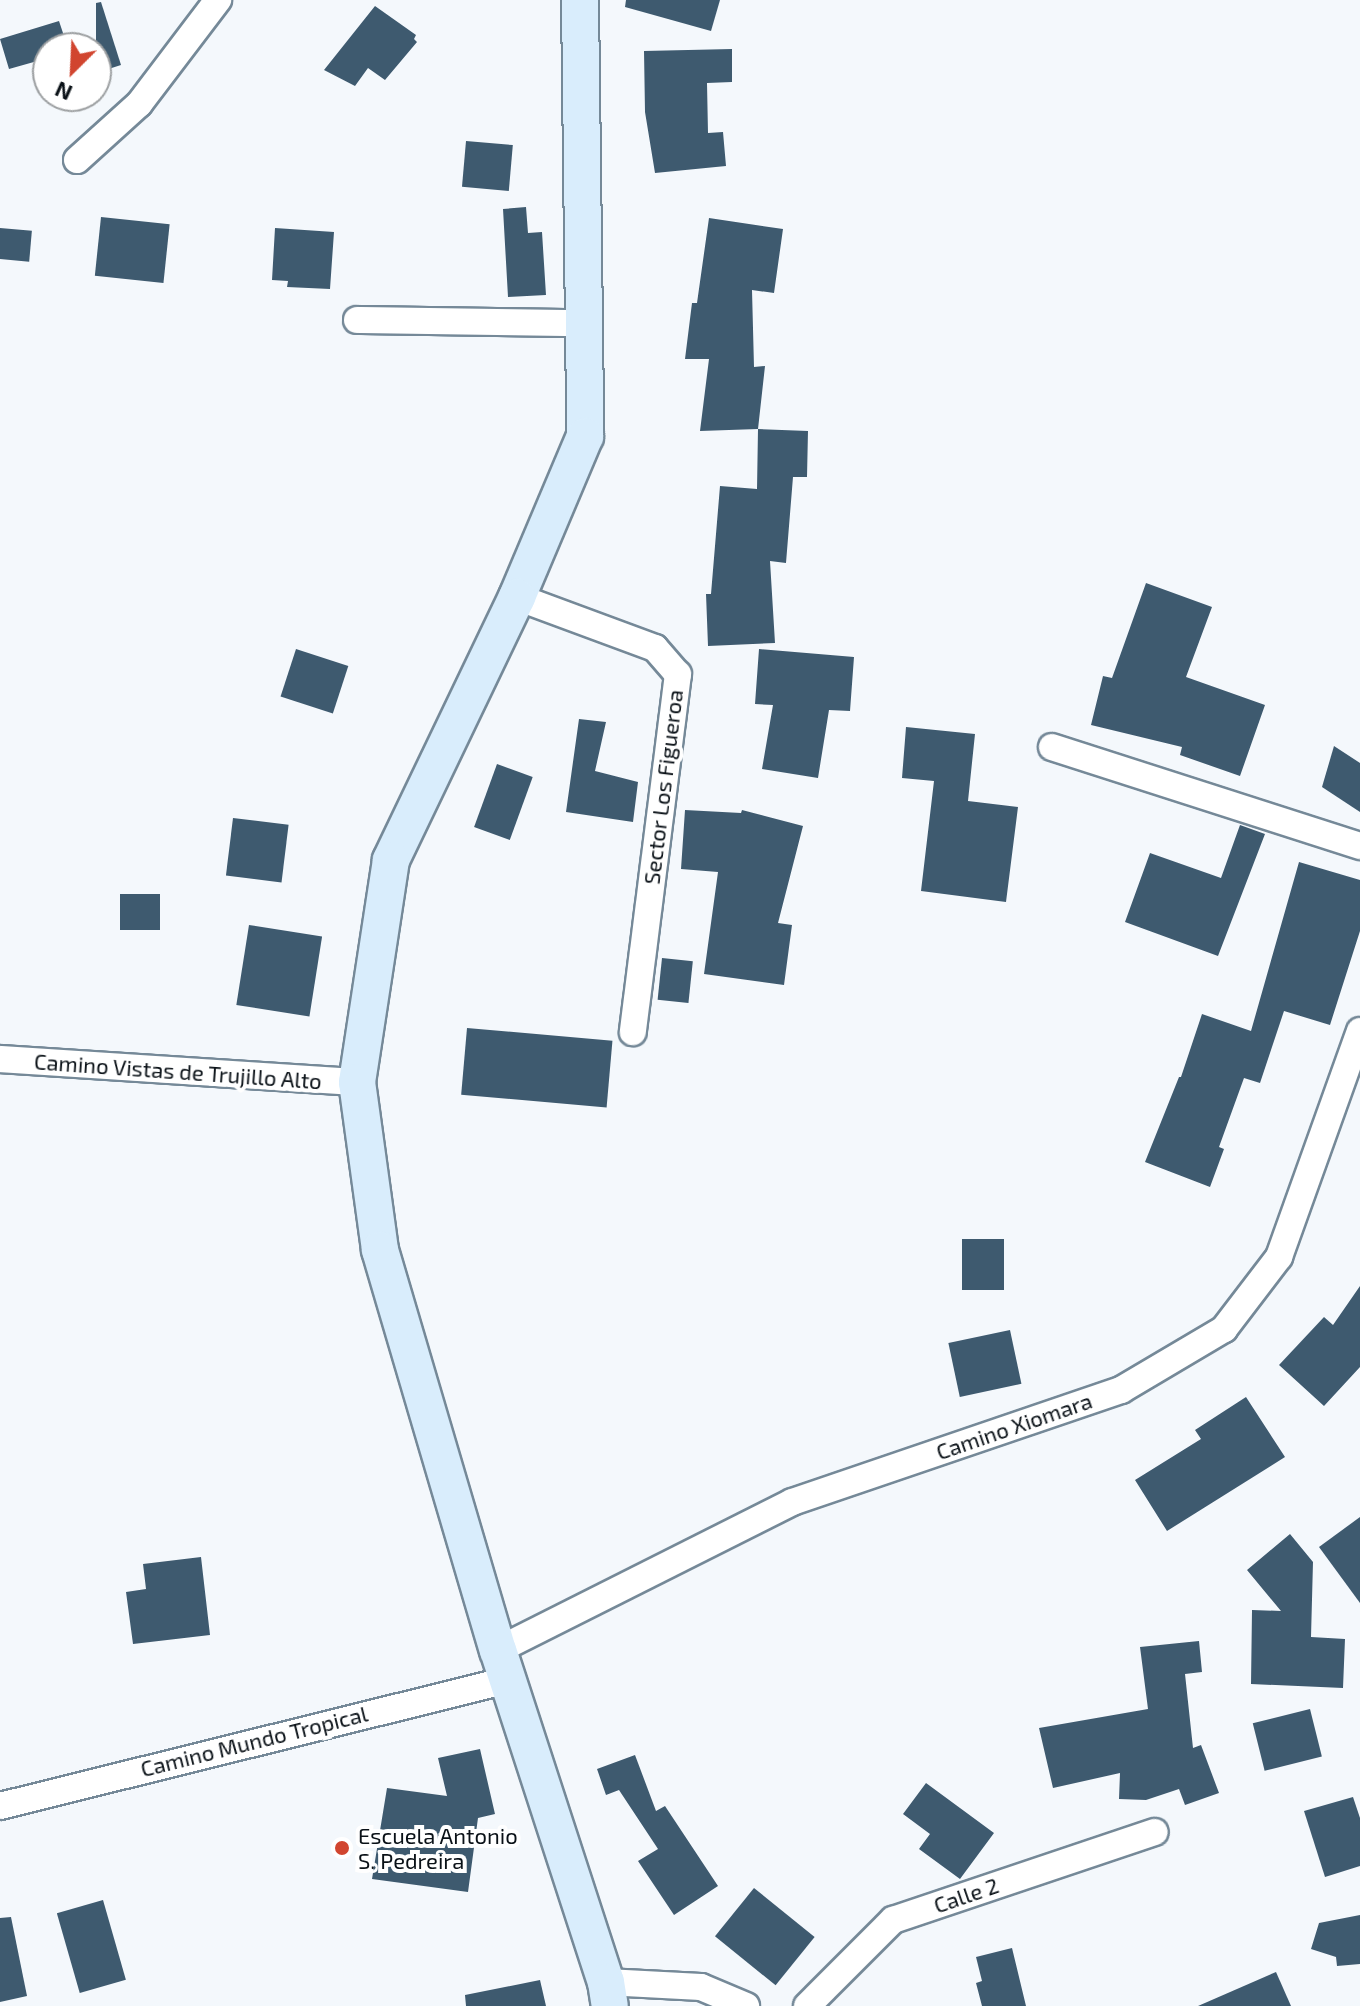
<!DOCTYPE html>
<html>
<head>
<meta charset="utf-8">
<style>
	body { margin:0 }
	#map { position:relative; width:1360px; height:2006px; overflow:hidden; background:#f4f8fc; font-family:"Exo 2",sans-serif }
	div>[style] { position:absolute }
	[style*='--x'] { left:calc(var(--x)*1px); top:calc(var(--y)*1px); width:calc(var(--w)*1px); rotate:calc(var(--a)*1deg) }
	.building>* { inset:0; background:#3e5a6f; transform-origin:0 0 }
	.roads { filter:drop-shadow(2px 0 #758998) drop-shadow(-2px 0 #758998) drop-shadow(0 2px #758998) drop-shadow(0 -2px #758998) }
	.street>* { height:26px; margin:-13px; padding:0 13px; transform-origin:13px; border-radius:13px; background:#fff }
	.secondary>* { height:36px; margin:-18px; padding:0 18px; transform-origin:18px; border-radius:18px; background:#d9edfc }
	.dots>* { width:22px; height:22px; translate:-50% -50%; box-sizing:border-box; border:4px solid #fff; border-radius:50% }
	span { translate:-50% -50%; white-space:nowrap; text-align:center; line-height:1.15; -webkit-text-stroke:8px #fff; paint-order:stroke }
	.street-label { font-size:22px; color:#0a1117 }
	.poi-label { font-size:22px; color:#0a1117 }
	.left { translate:0 -50%; text-align:left }
	.north { position:absolute; left:32px; top:32px; width:80px; height:80px; box-sizing:border-box; background:#fff; border:2px solid #9da0a2; border-radius:50%; rotate:204deg; font-size:22px; font-weight:700; line-height:32px; text-align:center; color:#0a1117 }
	.north::after { content:''; display:block; margin:auto; width:28px; height:36px; background:#d1452f; clip-path:polygon(50% 0,100% 100%,50% 72%,0 100%) }
</style>
</head>
<body>
<div id="map">
	<div class="building">
		<div style="clip-path:polygon(626px 0,720px 0,711px 31px,625px 7px)"></div>
		<div style="clip-path:polygon(101px 2px,121px 65px,96px 73px,96px 3px)"></div>
		<div style="clip-path:polygon(375px 6px,416px 35px,414px 39px,417px 42px,385px 80px,368px 68px,355px 86px,324px 70px)"></div>
		<div style="clip-path:polygon(59px 21px,68px 48px,48px 48px,48px 58px,9px 69px,0 39px)"></div>
		<div style="clip-path:polygon(732px 49px,732px 82px,707px 83px,708px 133px,723px 132px,726px 166px,655px 173px,645px 112px,644px 51px)"></div>
		<div style="left:466px;top:141px;width:47px;height:46px;rotate:5deg"></div>
		<div style="clip-path:polygon(526px 207px,528px 233px,542px 232px,546px 295px,508px 297px,503px 209px)"></div>
		<div style="left:101px;top:217px;width:69px;height:59px;rotate:6deg"></div>
		<div style="clip-path:polygon(709px 218px,783px 229px,774px 293px,752px 290px,754px 367px,765px 366px,758px 429px,700px 431px,709px 359px,685px 359px,692px 303px,697px 303px)"></div>
		<div style="left:0;top:228px;width:32px;height:31px;rotate:5deg"></div>
		<div style="clip-path:polygon(275px 228px,334px 232px,330px 289px,287px 287px,288px 281px,272px 280px)"></div>
		<div style="clip-path:polygon(758px 429px,808px 431px,807px 477px,793px 477px,786px 563px,770px 561px,775px 643px,708px 646px,706px 594px,711px 594px,720px 486px,757px 489px)"></div>
		<div style="clip-path:polygon(1146px 583px,1212px 607px,1186px 677px,1265px 705px,1240px 776px,1180px 755px,1182px 747px,1091px 725px,1103px 676px,1112px 678px)"></div>
		<div style="left:296px;top:649px;width:55px;height:50px;rotate:18deg"></div>
		<div style="clip-path:polygon(759px 649px,854px 657px,850px 711px,829px 710px,818px 778px,762px 769px,773px 705px,755px 704px)"></div>
		<div style="clip-path:polygon(579px 719px,606px 722px,595px 771px,638px 782px,633px 822px,566px 812px)"></div>
		<div style="clip-path:polygon(906px 727px,975px 734px,968px 801px,1018px 807px,1006px 902px,921px 891px,934px 781px,902px 778px)"></div>
		<div style="clip-path:polygon(1334px 746px,1360px 763px,1360px 812px,1322px 787px)"></div>
		<div style="left:497px;top:764px;width:38px;height:67px;rotate:20deg"></div>
		<div style="clip-path:polygon(685px 810px,741px 813px,742px 810px,803px 826px,778px 923px,792px 925px,784px 985px,704px 974px,718px 872px,681px 869px)"></div>
		<div style="left:233px;top:818px;width:56px;height:58px;rotate:7deg"></div>
		<div style="clip-path:polygon(1240px 825px,1265px 834px,1218px 956px,1125px 922px,1150px 853px,1221px 878px)"></div>
		<div style="clip-path:polygon(1299px 862px,1360px 880px,1360px 931px,1330px 1025px,1284px 1011px,1260px 1083px,1244px 1078px,1219px 1147px,1224px 1149px,1210px 1187px,1145px 1162px,1179px 1077px,1181px 1077px,1202px 1014px,1251px 1031px)"></div>
		<div style="left:120px;top:894px;width:40px;height:36px"></div>
		<div style="left:249px;top:925px;width:74px;height:81px;rotate:9deg"></div>
		<div style="left:662px;top:958px;width:31px;height:42px;rotate:6deg"></div>
		<div style="left:467px;top:1028px;width:146px;height:67px;rotate:5deg"></div>
		<div style="left:962px;top:1239px;width:42px;height:51px"></div>
		<div style="clip-path:polygon(1360px 1286px,1360px 1367px,1324px 1406px,1279px 1365px,1324px 1317px,1333px 1325px)"></div>
		<div style="left:1010px;top:1330px;width:55px;height:63px;rotate:78deg"></div>
		<div style="clip-path:polygon(1246px 1397px,1285px 1457px,1167px 1531px,1135px 1480px,1201px 1439px,1195px 1430px)"></div>
		<div style="clip-path:polygon(1360px 1517px,1360px 1603px,1319px 1547px)"></div>
		<div style="clip-path:polygon(1290px 1534px,1313px 1562px,1311px 1637px,1345px 1639px,1343px 1688px,1251px 1684px,1252px 1610px,1281px 1611px,1247px 1570px)"></div>
		<div style="clip-path:polygon(201px 1557px,210px 1635px,133px 1644px,126px 1592px,146px 1589px,143px 1564px)"></div>
		<div style="clip-path:polygon(1199px 1641px,1202px 1672px,1185px 1674px,1193px 1748px,1201px 1745px,1219px 1793px,1185px 1805px,1179px 1789px,1146px 1800px,1119px 1799px,1120px 1773px,1053px 1788px,1039px 1728px,1148px 1709px,1140px 1647px)"></div>
		<div style="left:1310px;top:1709px;width:49px;height:59px;rotate:76deg"></div>
		<div style="clip-path:polygon(480px 1749px,495px 1814px,478px 1818px,468px 1892px,372px 1879px,387px 1788px,447px 1796px,438px 1758px)"></div>
		<div style="clip-path:polygon(635px 1755px,656px 1811px,665px 1806px,718px 1886px,674px 1915px,638px 1861px,658px 1849px,619px 1790px,606px 1795px,597px 1769px)"></div>
		<div style="clip-path:polygon(926px 1783px,994px 1833px,960px 1879px,919px 1849px,930px 1834px,903px 1814px)"></div>
		<div style="clip-path:polygon(1353px 1797px,1360px 1818px,1360px 1866px,1325px 1877px,1304px 1811px)"></div>
		<div style="left:754px;top:1888px;width:78px;height:62px;rotate:39deg"></div>
		<div style="left:103px;top:1900px;width:83px;height:48px;rotate:74deg"></div>
		<div style="clip-path:polygon(1360px 1915px,1360px 1964px,1337px 1966px,1336px 1957px,1311px 1949px,1319px 1923px)"></div>
		<div style="clip-path:polygon(11px 1917px,27px 1996px,0 2002px,0 1918px)"></div>
		<div style="clip-path:polygon(1012px 1948px,1026px 2006px,982px 2006px,976px 1983px,982px 1981px,976px 1957px)"></div>
		<div style="clip-path:polygon(1276px 1972px,1291px 2006px,1198px 2006px)"></div>
		<div style="clip-path:polygon(540px 1980px,546px 2006px,466px 2006px,465px 1995px)"></div>
	</div>
	<div class="roads">
		<div class="street">
			<div style="--x:77;--y:160;--w:84;--a:-42.1"></div>
			<div style="--x:139;--y:104;--w:131;--a:-52.8"></div>
			<div style="--x:357;--y:320;--w:229;--a:0.8"></div>
			<div style="--x:517;--y:597;--w:147;--a:20.3"></div>
			<div style="--x:655;--y:648;--w:35;--a:49"></div>
			<div style="--x:678;--y:674;--w:361;--a:97.2"></div>
			<div style="--x:1052;--y:747;--w:324;--a:17.8"></div>
			<div style="--x:0;--y:1059;--w:358;--a:3.7"></div>
			<div style="--x:498;--y:1650;--w:329;--a:-26.7"></div>
			<div style="--x:792;--y:1502;--w:348;--a:-18.8"></div>
			<div style="--x:1121;--y:1390;--w:120;--a:-30.6"></div>
			<div style="--x:1224;--y:1329;--w:91;--a:-52.6"></div>
			<div style="--x:1279;--y:1257;--w:240;--a:-70.3"></div>
			<div style="--x:0;--y:1806;--w:523;--a:-13.93"></div>
			<div style="--x:606;--y:1982;--w:95;--a:3"></div>
			<div style="--x:701;--y:1987;--w:49;--a:22.9"></div>
			<div style="--x:807;--y:2006;--w:122;--a:-45"></div>
			<div style="--x:893;--y:1920;--w:276;--a:-18.6"></div>
		</div>
		<div class="secondary">
			<div style="--x:580;--y:0;--w:436;--a:89.3"></div>
			<div style="--x:585;--y:436;--w:175;--a:112.9"></div>
			<div style="--x:517;--y:597;--w:292;--a:115.6"></div>
			<div style="--x:391;--y:860;--w:225;--a:98.7"></div>
			<div style="--x:357;--y:1082;--w:170;--a:82.2"></div>
			<div style="--x:380;--y:1250;--w:417;--a:73.6"></div>
			<div style="--x:498;--y:1650;--w:349;--a:72"></div>
			<div style="--x:606;--y:1982;--w:24;--a:81"></div>
		</div>
	</div>
	<div class="dots">
		<div style="left:342px;top:1848px;background:#d1452f"></div>
	</div>
	<div class="street-label">
		<span style="left:663px;top:787px;rotate:-83deg">Sector Los Figueroa</span>
		<span style="left:178px;top:1071px;rotate:4deg">Camino Vistas de Trujillo Alto</span>
		<span style="left:1014px;top:1426px;rotate:-19deg">Camino Xiomara</span>
		<span style="left:254px;top:1741px;rotate:-14deg">Camino Mundo Tropical</span>
		<span style="left:966px;top:1895px;rotate:-19deg">Calle 2</span>
	</div>
	<div class="poi-label">
		<span class="left" style="left:358px;top:1848px">Escuela Antonio<br>S. Pedreira</span>
	</div>
	<div class="north">N</div>
</div>
</body>
</html>
